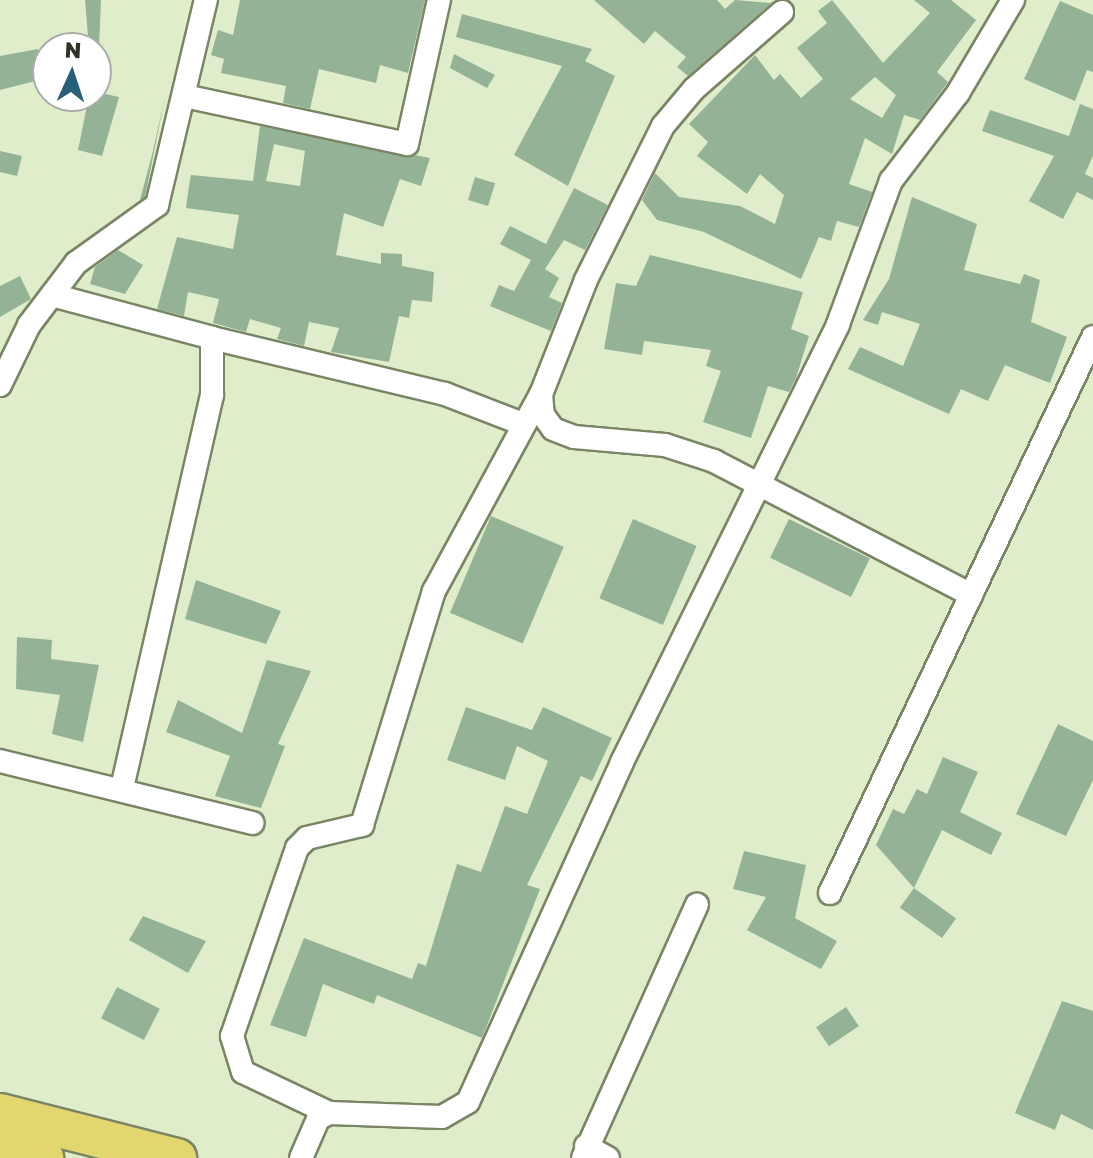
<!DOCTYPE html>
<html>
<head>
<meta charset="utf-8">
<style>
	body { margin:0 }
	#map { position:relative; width:1093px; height:1158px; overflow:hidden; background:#e0edcb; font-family:"Golos Text",sans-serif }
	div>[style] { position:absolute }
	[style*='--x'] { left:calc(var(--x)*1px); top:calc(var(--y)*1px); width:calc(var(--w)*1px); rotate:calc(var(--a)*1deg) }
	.building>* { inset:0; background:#94b296; transform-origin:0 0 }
	.roads { filter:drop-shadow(2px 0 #7a8566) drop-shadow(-2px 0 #7a8566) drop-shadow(0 2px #7a8566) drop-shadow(0 -2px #7a8566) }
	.street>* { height:22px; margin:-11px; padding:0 11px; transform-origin:11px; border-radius:11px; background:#fff }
	.highway>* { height:38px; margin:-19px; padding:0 19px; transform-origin:19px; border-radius:19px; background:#e2d76f }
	span { translate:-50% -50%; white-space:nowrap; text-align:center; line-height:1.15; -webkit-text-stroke:6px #fff; paint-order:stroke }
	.north { position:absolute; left:32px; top:32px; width:80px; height:80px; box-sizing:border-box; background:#fff; border:2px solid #abada8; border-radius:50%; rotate:3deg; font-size:22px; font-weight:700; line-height:32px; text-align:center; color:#2d3225 }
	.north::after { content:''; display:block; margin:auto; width:28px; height:36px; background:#285f79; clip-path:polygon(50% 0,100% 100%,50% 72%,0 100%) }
</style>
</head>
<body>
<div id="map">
	<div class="building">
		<div style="clip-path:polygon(85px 0,101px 0,99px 48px,89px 48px)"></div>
		<div style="clip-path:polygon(240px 0,425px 0,408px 73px,380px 65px,376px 83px,319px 69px,310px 109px,283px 103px,286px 86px,221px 73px,224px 59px,211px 55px,218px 30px,233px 35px)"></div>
		<div style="clip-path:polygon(594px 0,717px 0,725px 9px,735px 0,771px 3px,688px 76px,677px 67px,686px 57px,655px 31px,644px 44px)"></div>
		<div style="clip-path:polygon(evenodd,832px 0,883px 63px,930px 13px,914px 0,951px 0,976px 20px,937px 72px,948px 82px,920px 120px,904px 115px,892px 154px,865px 138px,849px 184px,872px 192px,859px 227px,837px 221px,831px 241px,819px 237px,801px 279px,704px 232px,657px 220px,642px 200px,655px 173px,679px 197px,740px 206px,775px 224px,784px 195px,760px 174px,747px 194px,697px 156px,708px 142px,689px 124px,755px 55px,774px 80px,780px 74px,801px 98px,823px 79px,797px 48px,827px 23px,818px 11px,832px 0,875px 77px,896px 95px,882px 118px,850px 99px,875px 77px)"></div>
		<div style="clip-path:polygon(1060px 1px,1093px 15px,1093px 72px,1087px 70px,1075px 101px,1024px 79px)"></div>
		<div style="clip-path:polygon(462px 14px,592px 49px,585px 61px,615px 76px,568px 186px,514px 155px,562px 66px,456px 37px)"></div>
		<div style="clip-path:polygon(38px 49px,43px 79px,0 90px,0 56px)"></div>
		<div style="clip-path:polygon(454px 54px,495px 75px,487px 88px,450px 68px)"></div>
		<div style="clip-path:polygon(96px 92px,119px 97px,102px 156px,78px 150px,89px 96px)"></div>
		<div style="clip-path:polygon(165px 97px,145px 197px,140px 200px,153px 151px)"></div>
		<div style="clip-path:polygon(1080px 104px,1093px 109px,1093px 156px,1085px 174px,1093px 178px,1093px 200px,1077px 192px,1063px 219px,1029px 201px,1054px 156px,982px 131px,990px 110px,1069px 136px)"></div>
		<div style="clip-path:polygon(evenodd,260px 126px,430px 158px,421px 186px,400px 179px,383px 227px,344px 213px,336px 255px,381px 264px,381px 253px,402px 254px,402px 266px,434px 272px,432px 302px,412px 300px,409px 318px,399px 316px,389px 362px,331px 352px,339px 328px,309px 322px,304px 346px,277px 339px,281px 328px,250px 319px,246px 332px,213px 323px,219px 299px,188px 292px,184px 316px,157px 309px,177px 237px,233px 249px,239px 215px,186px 208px,189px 186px,191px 175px,253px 181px,260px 126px,274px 144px,305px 151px,300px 186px,266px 181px,274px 144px)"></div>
		<div style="clip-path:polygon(0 151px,22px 156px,17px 176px,0 172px)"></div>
		<div style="left:475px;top:177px;width:21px;height:24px;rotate:17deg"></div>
		<div style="clip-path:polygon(574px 188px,608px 205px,585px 250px,564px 240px,545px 269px,559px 278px,549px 297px,562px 303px,551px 331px,490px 306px,499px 285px,514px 291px,531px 260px,500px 244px,510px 226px,546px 244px)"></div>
		<div style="clip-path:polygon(912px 197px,977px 224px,964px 270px,1020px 284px,1024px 274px,1040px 280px,1031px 322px,1067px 337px,1050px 383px,1005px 365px,988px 401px,961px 389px,949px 414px,848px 369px,860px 347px,903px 366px,920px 324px,882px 312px,878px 325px,863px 320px,889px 279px)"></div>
		<div style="clip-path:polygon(118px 250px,143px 265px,125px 294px,90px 284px,95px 267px)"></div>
		<div style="clip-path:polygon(650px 255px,803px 292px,791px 329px,809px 336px,796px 378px,789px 392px,768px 386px,751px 438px,703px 422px,721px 371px,706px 366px,711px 350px,644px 341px,642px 355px,604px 349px,616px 283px,636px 286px)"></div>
		<div style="clip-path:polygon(20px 276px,31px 299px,0 317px,0 286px)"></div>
		<div style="left:491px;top:516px;width:79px;height:105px;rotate:23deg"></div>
		<div style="left:633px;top:519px;width:69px;height:86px;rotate:23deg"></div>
		<div style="left:789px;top:519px;width:90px;height:43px;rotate:26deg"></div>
		<div style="clip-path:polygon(196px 580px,281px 611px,266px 644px,185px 619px)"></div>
		<div style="clip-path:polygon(17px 637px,52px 640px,51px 659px,99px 665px,83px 742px,52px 734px,60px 695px,16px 689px)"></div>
		<div style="clip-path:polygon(267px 660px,311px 671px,278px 744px,285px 746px,261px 808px,215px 796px,230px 756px,166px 732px,178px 700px,242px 733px)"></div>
		<div style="clip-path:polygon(466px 707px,532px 730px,543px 707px,612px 738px,592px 781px,581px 776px,527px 885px,540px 889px,482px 1038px,377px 995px,374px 1004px,323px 984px,306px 1037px,270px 1025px,304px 938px,412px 979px,418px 963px,426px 966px,457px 864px,481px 872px,505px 806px,527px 814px,548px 761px,517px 746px,505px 780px,447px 760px)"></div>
		<div style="clip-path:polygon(1058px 724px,1093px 741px,1093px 780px,1066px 836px,1016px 814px)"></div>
		<div style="clip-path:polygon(943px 757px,978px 772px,960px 812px,1002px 833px,991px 855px,942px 830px,914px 888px,876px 845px,893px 809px,904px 814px,917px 789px,927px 794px)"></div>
		<div style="clip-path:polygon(744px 851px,806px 865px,795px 918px,837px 941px,821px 969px,747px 930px,766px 897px,733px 889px)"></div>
		<div style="left:914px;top:888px;width:52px;height:24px;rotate:36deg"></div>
		<div style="clip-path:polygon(143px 916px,206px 941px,188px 973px,129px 940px)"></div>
		<div style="left:117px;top:987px;width:48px;height:35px;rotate:27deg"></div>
		<div style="clip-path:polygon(1062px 1001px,1093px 1011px,1093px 1130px,1061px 1114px,1055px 1130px,1015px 1113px)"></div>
		<div style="left:846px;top:1007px;width:23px;height:36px;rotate:56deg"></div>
	</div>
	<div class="roads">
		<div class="street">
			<div style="--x:782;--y:12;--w:117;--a:138.8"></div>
			<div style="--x:694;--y:89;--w:48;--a:130"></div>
			<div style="--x:663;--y:126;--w:172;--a:116.6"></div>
			<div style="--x:586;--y:280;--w:123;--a:111.5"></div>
			<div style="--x:541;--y:394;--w:21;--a:85"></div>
			<div style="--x:543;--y:415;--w:17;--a:54"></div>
			<div style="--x:553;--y:429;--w:22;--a:21"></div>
			<div style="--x:574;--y:437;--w:91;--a:5"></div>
			<div style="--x:665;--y:445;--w:52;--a:18.1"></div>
			<div style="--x:714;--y:461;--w:290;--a:27.5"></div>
			<div style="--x:185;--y:96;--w:227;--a:12.2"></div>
			<div style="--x:407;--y:144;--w:148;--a:-77.5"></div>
			<div style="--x:52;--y:295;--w:166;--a:15"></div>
			<div style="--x:212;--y:338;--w:57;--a:90"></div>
			<div style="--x:212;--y:395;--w:402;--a:102.9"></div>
			<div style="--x:212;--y:338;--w:240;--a:13.5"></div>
			<div style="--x:445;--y:394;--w:80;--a:21.1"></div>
			<div style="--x:0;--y:385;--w:67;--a:-64.2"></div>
			<div style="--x:29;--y:325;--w:78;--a:-52.8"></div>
			<div style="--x:76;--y:263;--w:100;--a:-35.6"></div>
			<div style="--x:157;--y:205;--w:211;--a:-76.6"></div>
			<div style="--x:0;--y:761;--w:260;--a:13.8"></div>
			<div style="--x:830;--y:893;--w:615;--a:-64.68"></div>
			<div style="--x:329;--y:1113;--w:95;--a:-154.5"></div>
			<div style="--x:243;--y:1072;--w:38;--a:-107"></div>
			<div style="--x:232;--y:1036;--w:199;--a:-70.9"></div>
			<div style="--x:297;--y:848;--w:14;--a:-45"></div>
			<div style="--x:307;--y:838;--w:57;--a:-13.3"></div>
			<div style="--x:362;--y:825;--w:245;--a:-72.9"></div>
			<div style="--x:434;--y:591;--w:224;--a:-61.5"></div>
			<div style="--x:586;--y:1146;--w:25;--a:29"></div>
			<div style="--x:301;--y:1158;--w:43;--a:-66.4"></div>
			<div style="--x:318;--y:1119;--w:13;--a:-29"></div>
			<div style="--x:329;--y:1113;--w:113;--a:2"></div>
			<div style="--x:442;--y:1117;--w:30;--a:-30"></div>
			<div style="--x:468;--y:1102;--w:373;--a:-65.6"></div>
			<div style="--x:622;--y:762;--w:488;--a:-63.7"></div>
			<div style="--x:838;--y:324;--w:153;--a:-69.7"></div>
			<div style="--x:891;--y:181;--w:111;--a:-52.7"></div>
			<div style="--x:958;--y:93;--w:108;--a:-59.4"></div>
			<div style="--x:583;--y:1158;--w:278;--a:-65.8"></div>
		</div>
		<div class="highway">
			<div style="--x:0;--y:1113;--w:183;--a:14.3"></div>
			<div style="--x:0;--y:1146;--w:46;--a:15.3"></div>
		</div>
	</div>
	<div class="north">N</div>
</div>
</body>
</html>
